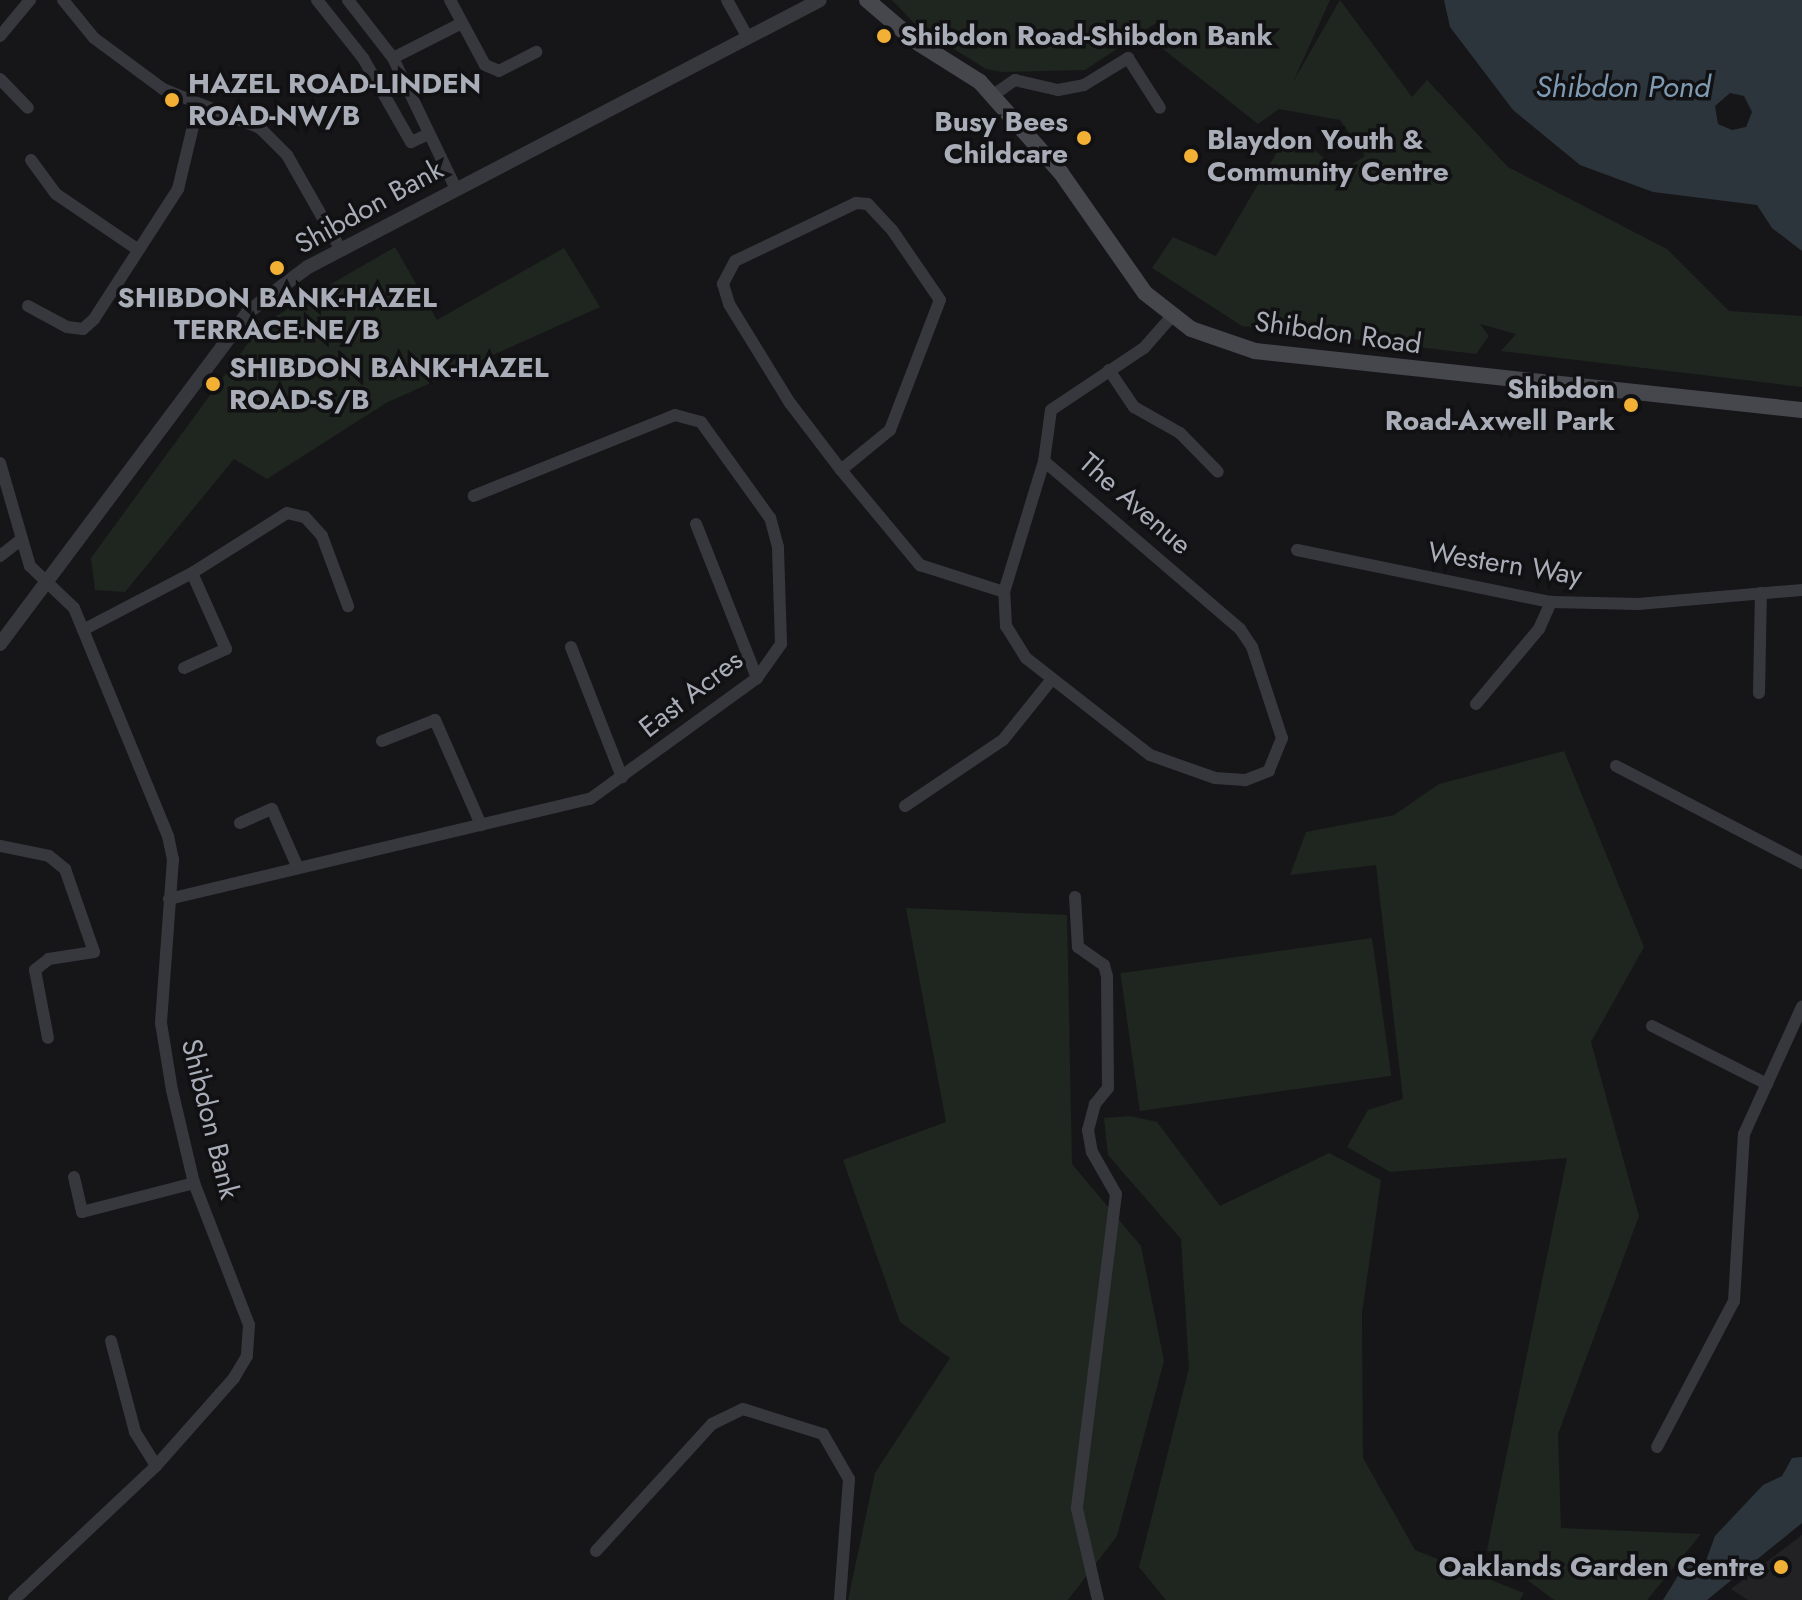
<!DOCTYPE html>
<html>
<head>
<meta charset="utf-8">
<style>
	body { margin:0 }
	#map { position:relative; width:1802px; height:1600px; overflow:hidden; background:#161618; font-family:Jost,sans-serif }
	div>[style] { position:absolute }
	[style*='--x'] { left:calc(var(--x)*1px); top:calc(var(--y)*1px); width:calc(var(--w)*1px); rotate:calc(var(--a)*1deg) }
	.built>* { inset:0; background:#222225 }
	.green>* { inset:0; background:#1e261f; transform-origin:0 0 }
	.water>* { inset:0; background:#2c353c }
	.minor>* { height:12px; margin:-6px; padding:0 6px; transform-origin:6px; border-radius:6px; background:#37383d }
	.tertiary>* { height:14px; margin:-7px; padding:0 7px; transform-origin:7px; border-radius:7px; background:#37383d }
	.secondary>* { height:16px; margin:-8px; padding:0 8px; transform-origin:8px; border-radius:8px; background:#45474d }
	.dots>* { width:22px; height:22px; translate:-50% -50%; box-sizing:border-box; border:4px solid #111113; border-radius:50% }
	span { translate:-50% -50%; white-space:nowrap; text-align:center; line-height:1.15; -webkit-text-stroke:7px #111113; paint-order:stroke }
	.poi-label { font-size:28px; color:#a8adb8; font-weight:700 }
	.left { translate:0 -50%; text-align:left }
	.right { translate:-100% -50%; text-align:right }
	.street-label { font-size:28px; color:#a8adb8 }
	.water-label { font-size:30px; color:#7f9bb3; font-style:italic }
</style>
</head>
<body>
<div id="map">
	<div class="built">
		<div style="clip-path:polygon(1802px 1535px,1802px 1600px,1748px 1600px,1731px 1589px)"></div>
	</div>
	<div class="green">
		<div style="clip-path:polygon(892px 0,1330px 0,1293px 82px,1340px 0,1412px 97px,1427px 80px,1508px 167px,1667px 249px,1729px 311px,1802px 316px,1802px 387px,1501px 351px,1516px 334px,1480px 324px,1489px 336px,1476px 354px,1242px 326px,1152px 268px,1173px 237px,1216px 256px,1284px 140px,1307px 143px,1339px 172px,1365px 156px,1340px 120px,1279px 109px,1258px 124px,1158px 45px,1173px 33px,1162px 19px,1085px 70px,1002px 72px,986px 69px,917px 26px)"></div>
		<div style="clip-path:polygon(395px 247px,437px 320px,564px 248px,600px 307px,386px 403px,267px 479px,234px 459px,125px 592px,95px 590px,91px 558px,262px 324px)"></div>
		<div style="clip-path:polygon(1564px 751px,1644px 947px,1591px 1042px,1639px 1216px,1558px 1434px,1561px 1528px,1701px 1534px,1647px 1600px,1554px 1600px,1487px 1550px,1567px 1158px,1390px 1172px,1347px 1147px,1368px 1110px,1403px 1099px,1376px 865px,1290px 875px,1306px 832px,1394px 815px,1439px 784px)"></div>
		<div style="clip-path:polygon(906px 908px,1067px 915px,1072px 1164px,1141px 1246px,1164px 1361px,1117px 1536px,1068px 1600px,848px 1600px,875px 1473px,950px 1358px,900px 1322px,843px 1160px,946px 1122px)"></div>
		<div style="left:1372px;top:938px;width:139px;height:254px;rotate:82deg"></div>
		<div style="clip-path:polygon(1130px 1116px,1157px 1122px,1220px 1206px,1329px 1153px,1381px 1180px,1362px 1313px,1363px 1458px,1415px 1550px,1524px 1593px,1520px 1600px,1166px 1600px,1139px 1567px,1189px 1368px,1181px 1239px,1108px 1155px,1104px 1118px)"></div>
	</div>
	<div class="water">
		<div style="clip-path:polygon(evenodd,1444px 0,1802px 0,1802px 251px,1772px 228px,1757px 205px,1653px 192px,1580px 165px,1513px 110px,1450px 27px,1444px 0,1730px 93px,1744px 96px,1752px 112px,1746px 127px,1732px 130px,1718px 124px,1715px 106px,1730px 93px)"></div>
		<div style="clip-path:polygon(1802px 1457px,1802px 1523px,1707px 1600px,1663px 1600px,1681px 1571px,1691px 1564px,1704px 1566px,1715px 1536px,1763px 1485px,1782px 1476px,1792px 1458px)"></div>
	</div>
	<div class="minor">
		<div style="--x:63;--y:0;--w:49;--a:50.8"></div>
		<div style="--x:94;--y:38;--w:86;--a:36.5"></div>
		<div style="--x:163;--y:89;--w:105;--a:21.9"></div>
		<div style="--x:260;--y:128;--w:38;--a:45"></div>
		<div style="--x:287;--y:155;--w:109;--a:60.4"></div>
		<div style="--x:317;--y:0;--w:74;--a:51.6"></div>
		<div style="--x:363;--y:58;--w:97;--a:60.3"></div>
		<div style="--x:411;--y:142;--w:20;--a:-24"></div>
		<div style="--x:348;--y:0;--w:73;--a:52.2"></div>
		<div style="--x:393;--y:58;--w:145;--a:64.3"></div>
		<div style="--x:450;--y:0;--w:74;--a:61.7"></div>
		<div style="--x:485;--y:65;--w:15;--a:23"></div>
		<div style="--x:499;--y:71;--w:42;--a:-27.2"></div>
		<div style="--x:727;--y:0;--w:41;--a:60.9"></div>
		<div style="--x:0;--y:36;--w:47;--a:-50.2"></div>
		<div style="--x:393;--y:58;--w:77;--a:-26.9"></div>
		<div style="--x:0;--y:79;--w:40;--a:46"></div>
		<div style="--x:992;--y:96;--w:28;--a:-35"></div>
		<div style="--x:1015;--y:80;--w:44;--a:13.1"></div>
		<div style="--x:1058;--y:90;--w:26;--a:-11"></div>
		<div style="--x:1084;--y:85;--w:52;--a:-31.5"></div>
		<div style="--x:1128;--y:58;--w:59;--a:57.4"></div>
		<div style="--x:31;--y:160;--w:42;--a:53.7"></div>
		<div style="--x:56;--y:194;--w:98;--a:34.2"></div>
		<div style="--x:28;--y:306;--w:44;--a:28.3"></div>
		<div style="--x:67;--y:327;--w:16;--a:7"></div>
		<div style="--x:83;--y:329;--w:15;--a:-42"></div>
		<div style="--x:94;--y:319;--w:155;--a:-57.1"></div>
		<div style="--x:178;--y:189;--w:85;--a:-76.5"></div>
		<div style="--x:1109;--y:370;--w:45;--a:56"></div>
		<div style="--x:1134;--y:407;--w:53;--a:29.5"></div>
		<div style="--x:1180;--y:433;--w:54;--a:45.7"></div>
		<div style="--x:1044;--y:461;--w:258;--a:40.6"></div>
		<div style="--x:1240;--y:629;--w:22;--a:56"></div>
		<div style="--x:1252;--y:647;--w:96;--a:71.8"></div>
		<div style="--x:1282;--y:738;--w:35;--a:112"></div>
		<div style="--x:1269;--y:771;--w:26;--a:159"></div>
		<div style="--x:1245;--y:780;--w:30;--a:-176"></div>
		<div style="--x:1215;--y:778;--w:69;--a:-160.5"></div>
		<div style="--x:1150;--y:755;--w:157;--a:-142"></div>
		<div style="--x:1026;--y:658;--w:38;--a:-122"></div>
		<div style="--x:1006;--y:626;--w:34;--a:-93"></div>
		<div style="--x:1004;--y:592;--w:137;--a:-73"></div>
		<div style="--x:1044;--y:461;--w:51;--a:-82.2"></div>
		<div style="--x:1051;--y:410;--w:112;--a:-33.7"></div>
		<div style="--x:1144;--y:348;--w:43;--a:-48.8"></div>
		<div style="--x:0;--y:463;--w:107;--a:73.8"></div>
		<div style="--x:30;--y:566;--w:61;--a:43.7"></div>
		<div style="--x:74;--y:608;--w:247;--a:67.6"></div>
		<div style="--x:168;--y:836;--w:24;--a:78"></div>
		<div style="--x:173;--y:859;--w:164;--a:94.2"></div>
		<div style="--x:161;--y:1023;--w:68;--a:80.7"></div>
		<div style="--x:172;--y:1090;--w:96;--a:76.7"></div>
		<div style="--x:194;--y:1183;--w:152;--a:68.8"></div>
		<div style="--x:249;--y:1325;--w:31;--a:94"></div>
		<div style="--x:247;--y:1356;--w:26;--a:121"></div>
		<div style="--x:234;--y:1378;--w:118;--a:131.6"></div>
		<div style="--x:156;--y:1466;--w:195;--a:136.7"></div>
		<div style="--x:841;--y:470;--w:63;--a:-39.2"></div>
		<div style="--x:890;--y:430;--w:139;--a:-69"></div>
		<div style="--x:940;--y:300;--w:85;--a:-124.4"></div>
		<div style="--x:892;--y:230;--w:35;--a:-133"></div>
		<div style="--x:868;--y:204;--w:12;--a:-175"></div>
		<div style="--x:856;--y:203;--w:134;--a:154.4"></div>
		<div style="--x:735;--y:261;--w:26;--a:118"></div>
		<div style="--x:723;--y:284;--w:21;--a:73"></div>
		<div style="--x:729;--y:304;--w:116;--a:58.4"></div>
		<div style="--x:790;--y:403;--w:84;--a:52.7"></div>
		<div style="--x:841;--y:470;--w:124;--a:50.3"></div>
		<div style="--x:920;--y:565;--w:88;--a:17.8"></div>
		<div style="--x:696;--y:524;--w:166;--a:68.4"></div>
		<div style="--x:1297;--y:550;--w:259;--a:11.6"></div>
		<div style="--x:1551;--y:602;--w:87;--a:1.3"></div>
		<div style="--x:1638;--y:604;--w:165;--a:-4.9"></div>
		<div style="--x:0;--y:556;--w:24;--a:-38"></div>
		<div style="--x:83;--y:630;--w:123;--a:-27.6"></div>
		<div style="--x:192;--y:573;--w:112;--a:-32.3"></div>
		<div style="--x:287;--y:513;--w:18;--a:13"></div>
		<div style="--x:305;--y:517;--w:25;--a:48"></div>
		<div style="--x:322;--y:536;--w:75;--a:69.6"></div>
		<div style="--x:571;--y:647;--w:140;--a:68.6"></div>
		<div style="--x:184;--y:668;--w:46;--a:-24.3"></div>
		<div style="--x:226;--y:649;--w:83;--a:-114.1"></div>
		<div style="--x:1759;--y:693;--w:100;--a:-88.9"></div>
		<div style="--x:1476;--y:704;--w:98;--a:-50"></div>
		<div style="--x:1539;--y:629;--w:30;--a:-66"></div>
		<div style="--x:382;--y:741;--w:57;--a:-21.6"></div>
		<div style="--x:435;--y:720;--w:115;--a:66.3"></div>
		<div style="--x:1616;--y:766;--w:210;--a:27.5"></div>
		<div style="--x:905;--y:806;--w:118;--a:-34"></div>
		<div style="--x:1003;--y:740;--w:78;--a:-51.2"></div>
		<div style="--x:240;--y:823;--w:35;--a:-24"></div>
		<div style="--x:272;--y:809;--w:64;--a:66.2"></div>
		<div style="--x:0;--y:846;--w:50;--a:11.5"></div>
		<div style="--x:49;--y:856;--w:21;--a:39"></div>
		<div style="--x:65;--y:869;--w:88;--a:70.7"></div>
		<div style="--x:94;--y:952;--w:46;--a:171.2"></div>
		<div style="--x:49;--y:959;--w:18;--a:142"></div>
		<div style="--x:35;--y:970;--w:69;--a:79.2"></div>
		<div style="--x:1075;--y:897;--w:50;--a:86.6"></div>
		<div style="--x:1078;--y:947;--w:32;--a:35"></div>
		<div style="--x:1104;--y:965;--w:11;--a:75"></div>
		<div style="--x:1107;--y:976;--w:112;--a:89.5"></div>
		<div style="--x:1108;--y:1088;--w:21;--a:129"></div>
		<div style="--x:1095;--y:1104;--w:27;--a:105"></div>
		<div style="--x:1088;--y:1130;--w:22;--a:80"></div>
		<div style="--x:1092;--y:1152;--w:48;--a:60.3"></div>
		<div style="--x:1116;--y:1194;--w:317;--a:97.1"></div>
		<div style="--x:1077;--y:1509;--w:93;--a:77"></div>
		<div style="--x:169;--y:899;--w:433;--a:-13.4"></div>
		<div style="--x:590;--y:799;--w:206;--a:-35.9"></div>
		<div style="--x:757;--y:678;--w:42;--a:-54.8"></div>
		<div style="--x:781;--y:644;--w:97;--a:-91.8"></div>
		<div style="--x:778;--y:547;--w:30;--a:-105"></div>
		<div style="--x:770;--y:518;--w:118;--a:-125.7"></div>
		<div style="--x:701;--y:422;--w:27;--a:-165"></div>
		<div style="--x:675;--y:415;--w:217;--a:158.1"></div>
		<div style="--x:1652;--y:1026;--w:129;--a:26.8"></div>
		<div style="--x:74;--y:1177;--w:36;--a:77"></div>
		<div style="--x:82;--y:1212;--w:116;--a:-14.5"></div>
		<div style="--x:111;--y:1341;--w:94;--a:75.2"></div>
		<div style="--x:135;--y:1432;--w:40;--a:58"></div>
		<div style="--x:1657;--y:1447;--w:165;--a:-62.2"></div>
		<div style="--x:1734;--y:1301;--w:167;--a:-86.6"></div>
		<div style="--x:1744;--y:1134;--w:140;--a:-65.5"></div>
		<div style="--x:596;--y:1551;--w:172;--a:-47.6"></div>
		<div style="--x:712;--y:1424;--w:34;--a:-26"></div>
		<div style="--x:743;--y:1409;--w:84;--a:17.4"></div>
		<div style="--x:823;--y:1434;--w:52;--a:60"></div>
		<div style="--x:849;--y:1479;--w:121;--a:94.3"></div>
	</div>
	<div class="tertiary">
		<div style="--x:0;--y:644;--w:414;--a:-53.2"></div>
		<div style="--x:248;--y:312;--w:75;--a:-36.9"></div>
		<div style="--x:308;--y:267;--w:577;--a:-27.54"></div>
	</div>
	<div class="secondary">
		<div style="--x:867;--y:0;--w:63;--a:40.5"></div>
		<div style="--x:915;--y:41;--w:77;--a:32.2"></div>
		<div style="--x:980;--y:82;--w:122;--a:48.3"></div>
		<div style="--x:1061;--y:173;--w:146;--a:55"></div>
		<div style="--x:1145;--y:293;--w:58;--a:38"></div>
		<div style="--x:1191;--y:329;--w:68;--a:19"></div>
		<div style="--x:1255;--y:351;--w:550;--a:6.16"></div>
	</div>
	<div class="dots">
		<div style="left:884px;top:36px;background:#f2b134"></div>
		<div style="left:172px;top:100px;background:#f2b134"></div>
		<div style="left:1084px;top:138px;background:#f2b134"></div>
		<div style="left:1191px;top:156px;background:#f2b134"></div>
		<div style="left:277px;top:268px;background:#f2b134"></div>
		<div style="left:213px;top:384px;background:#f2b134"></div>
		<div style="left:1631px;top:405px;background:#f2b134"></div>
		<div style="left:1781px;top:1567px;background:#f2b134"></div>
	</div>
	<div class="poi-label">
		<span class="left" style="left:900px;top:36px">Shibdon Road-Shibdon Bank</span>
		<span class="left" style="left:188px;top:100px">HAZEL ROAD-LINDEN<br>ROAD-NW/B</span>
		<span class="right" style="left:1068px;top:138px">Busy Bees<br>Childcare</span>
		<span class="left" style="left:1207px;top:156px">Blaydon Youth &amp;<br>Community Centre</span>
		<span style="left:277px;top:314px">SHIBDON BANK-HAZEL<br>TERRACE-NE/B</span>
		<span class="left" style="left:229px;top:384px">SHIBDON BANK-HAZEL<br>ROAD-S/B</span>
		<span class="right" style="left:1615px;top:405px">Shibdon<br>Road-Axwell Park</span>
		<span class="right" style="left:1765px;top:1567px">Oaklands Garden Centre</span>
	</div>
	<div class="street-label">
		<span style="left:369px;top:207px;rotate:-29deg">Shibdon Bank</span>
		<span style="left:1338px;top:333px;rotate:8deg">Shibdon Road</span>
		<span style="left:1135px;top:504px;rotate:41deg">The Avenue</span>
		<span style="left:1505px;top:564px;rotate:9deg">Western Way</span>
		<span style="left:691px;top:694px;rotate:-38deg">East Acres</span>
		<span style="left:210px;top:1119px;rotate:76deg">Shibdon Bank</span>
	</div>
	<div class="water-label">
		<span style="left:1623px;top:87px">Shibdon Pond</span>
	</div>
</div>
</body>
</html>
